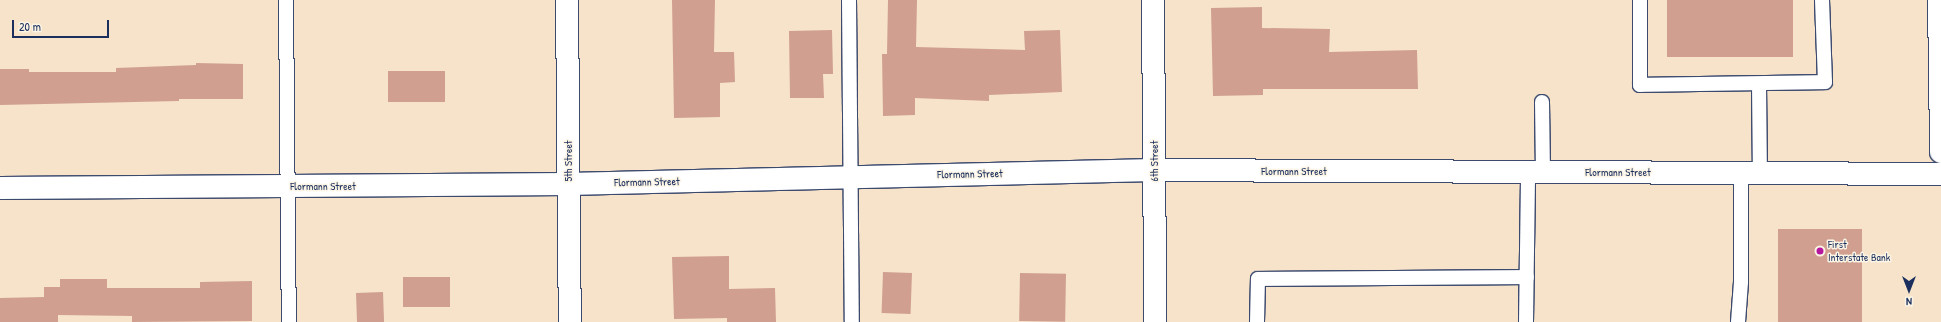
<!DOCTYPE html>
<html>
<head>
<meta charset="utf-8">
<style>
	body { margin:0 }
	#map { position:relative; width:1941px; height:322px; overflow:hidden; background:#f6e3ca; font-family:"Patrick Hand",sans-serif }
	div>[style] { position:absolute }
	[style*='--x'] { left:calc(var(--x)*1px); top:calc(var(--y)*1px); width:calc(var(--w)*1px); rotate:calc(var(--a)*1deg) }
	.building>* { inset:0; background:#d09f8f; transform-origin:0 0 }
	.roads { filter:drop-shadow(1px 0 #3c4a6e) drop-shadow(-1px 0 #3c4a6e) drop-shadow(0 1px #3c4a6e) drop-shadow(0 -1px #3c4a6e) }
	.service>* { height:14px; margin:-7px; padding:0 7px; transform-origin:7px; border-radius:7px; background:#fff }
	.minor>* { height:22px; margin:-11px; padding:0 11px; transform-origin:11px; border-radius:11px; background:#fff }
	.tertiary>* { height:22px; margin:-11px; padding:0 11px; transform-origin:11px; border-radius:11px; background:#fff }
	.secondary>* { height:22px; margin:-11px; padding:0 11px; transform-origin:11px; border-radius:11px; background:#fff }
	.dots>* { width:11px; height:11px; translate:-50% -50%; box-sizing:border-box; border:2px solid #fcf5e5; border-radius:50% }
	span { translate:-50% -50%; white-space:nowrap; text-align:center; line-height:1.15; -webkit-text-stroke:3px #fcf5e5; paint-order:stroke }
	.street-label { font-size:11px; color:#1b2f5e }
	.poi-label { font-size:11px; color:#1b2f5e }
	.left { translate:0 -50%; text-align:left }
	.north { position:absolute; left:1889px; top:270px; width:40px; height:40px; -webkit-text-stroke:3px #fcf5e5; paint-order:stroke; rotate:180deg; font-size:11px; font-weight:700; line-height:16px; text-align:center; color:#1b2f5e }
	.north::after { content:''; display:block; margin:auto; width:14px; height:18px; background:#1b2f5e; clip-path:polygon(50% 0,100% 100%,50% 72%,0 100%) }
	.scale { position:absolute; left:12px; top:20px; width:97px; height:18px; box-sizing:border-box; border:2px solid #1b2f5e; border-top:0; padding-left:5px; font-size:12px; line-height:14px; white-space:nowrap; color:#1b2f5e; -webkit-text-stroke:3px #fcf5e5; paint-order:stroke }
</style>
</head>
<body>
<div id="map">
	<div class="building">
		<div style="clip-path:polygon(672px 0,715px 0,714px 52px,734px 52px,735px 82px,720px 83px,720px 117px,674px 118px)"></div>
		<div style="clip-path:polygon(888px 0,917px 0,916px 47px,1025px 50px,1024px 31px,1060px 30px,1062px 92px,989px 95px,989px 101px,915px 98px,915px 115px,883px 116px,882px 54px,887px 54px)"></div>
		<div style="left:1667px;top:0;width:126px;height:57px"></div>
		<div style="clip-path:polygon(1262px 7px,1262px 28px,1330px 29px,1329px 52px,1417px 50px,1418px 89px,1263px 89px,1263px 95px,1213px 96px,1211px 8px)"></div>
		<div style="clip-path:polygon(832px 30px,833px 74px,823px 74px,824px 98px,790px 98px,789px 31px)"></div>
		<div style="clip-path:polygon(196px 63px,243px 64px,243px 99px,179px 99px,179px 101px,0 105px,0 69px,29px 69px,29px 72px,116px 72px,116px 68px,196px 65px)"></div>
		<div style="left:388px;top:71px;width:57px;height:31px"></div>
		<div style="left:1778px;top:229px;width:84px;height:93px"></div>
		<div style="clip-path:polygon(729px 256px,729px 289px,775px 288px,776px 322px,727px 322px,727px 318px,674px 319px,672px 257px)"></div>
		<div style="left:883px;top:272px;width:29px;height:41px;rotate:2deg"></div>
		<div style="left:1020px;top:273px;width:46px;height:48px;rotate:1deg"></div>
		<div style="left:403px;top:277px;width:47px;height:30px"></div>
		<div style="clip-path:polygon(60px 279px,107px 279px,107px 288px,200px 288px,200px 282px,252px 281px,252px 321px,132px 322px,132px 316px,58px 315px,58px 322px,0 322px,0 298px,44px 297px,44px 287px,60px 287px)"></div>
		<div style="left:383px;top:292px;width:30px;height:27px;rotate:88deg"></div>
	</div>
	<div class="roads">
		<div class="service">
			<div style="--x:286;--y:0;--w:322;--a:89.5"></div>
			<div style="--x:849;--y:0;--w:322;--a:89.5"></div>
			<div style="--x:1640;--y:0;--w:85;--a:90"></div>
			<div style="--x:1640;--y:85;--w:185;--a:-0.9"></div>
			<div style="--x:1825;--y:82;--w:82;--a:-92.1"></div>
			<div style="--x:1759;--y:84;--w:89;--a:89.4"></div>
			<div style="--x:1542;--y:102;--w:69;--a:89.2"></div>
			<div style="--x:1257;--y:322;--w:43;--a:-88.7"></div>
			<div style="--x:1258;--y:279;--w:269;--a:-0.4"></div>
			<div style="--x:1526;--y:322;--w:151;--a:-89.2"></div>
			<div style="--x:1738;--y:322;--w:40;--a:-85.7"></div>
			<div style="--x:1741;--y:282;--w:109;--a:-90"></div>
		</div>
		<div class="minor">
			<div style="--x:1153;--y:0;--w:322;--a:89.6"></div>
			<div style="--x:1939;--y:0;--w:152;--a:89.2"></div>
			<div style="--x:0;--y:188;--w:568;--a:-0.4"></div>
		</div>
		<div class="tertiary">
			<div style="--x:568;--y:184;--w:586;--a:-1.37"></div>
			<div style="--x:1154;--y:170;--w:787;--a:0.29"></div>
		</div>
		<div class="secondary">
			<div style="--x:567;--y:0;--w:322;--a:89.5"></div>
		</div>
	</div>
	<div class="dots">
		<div style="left:1820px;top:251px;background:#b5179e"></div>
	</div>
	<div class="street-label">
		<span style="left:568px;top:161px;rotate:-90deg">5th Street</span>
		<span style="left:1154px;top:161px;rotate:-90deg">6th Street</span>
		<span style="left:1294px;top:171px">Flormann Street</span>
		<span style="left:1618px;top:172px">Flormann Street</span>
		<span style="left:970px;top:174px;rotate:-1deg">Flormann Street</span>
		<span style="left:647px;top:182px;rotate:-1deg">Flormann Street</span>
		<span style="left:323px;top:186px">Flormann Street</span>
	</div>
	<div class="poi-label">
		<span class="left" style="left:1828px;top:251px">First<br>Interstate Bank</span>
	</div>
	<div class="north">N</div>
	<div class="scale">20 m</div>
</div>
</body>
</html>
